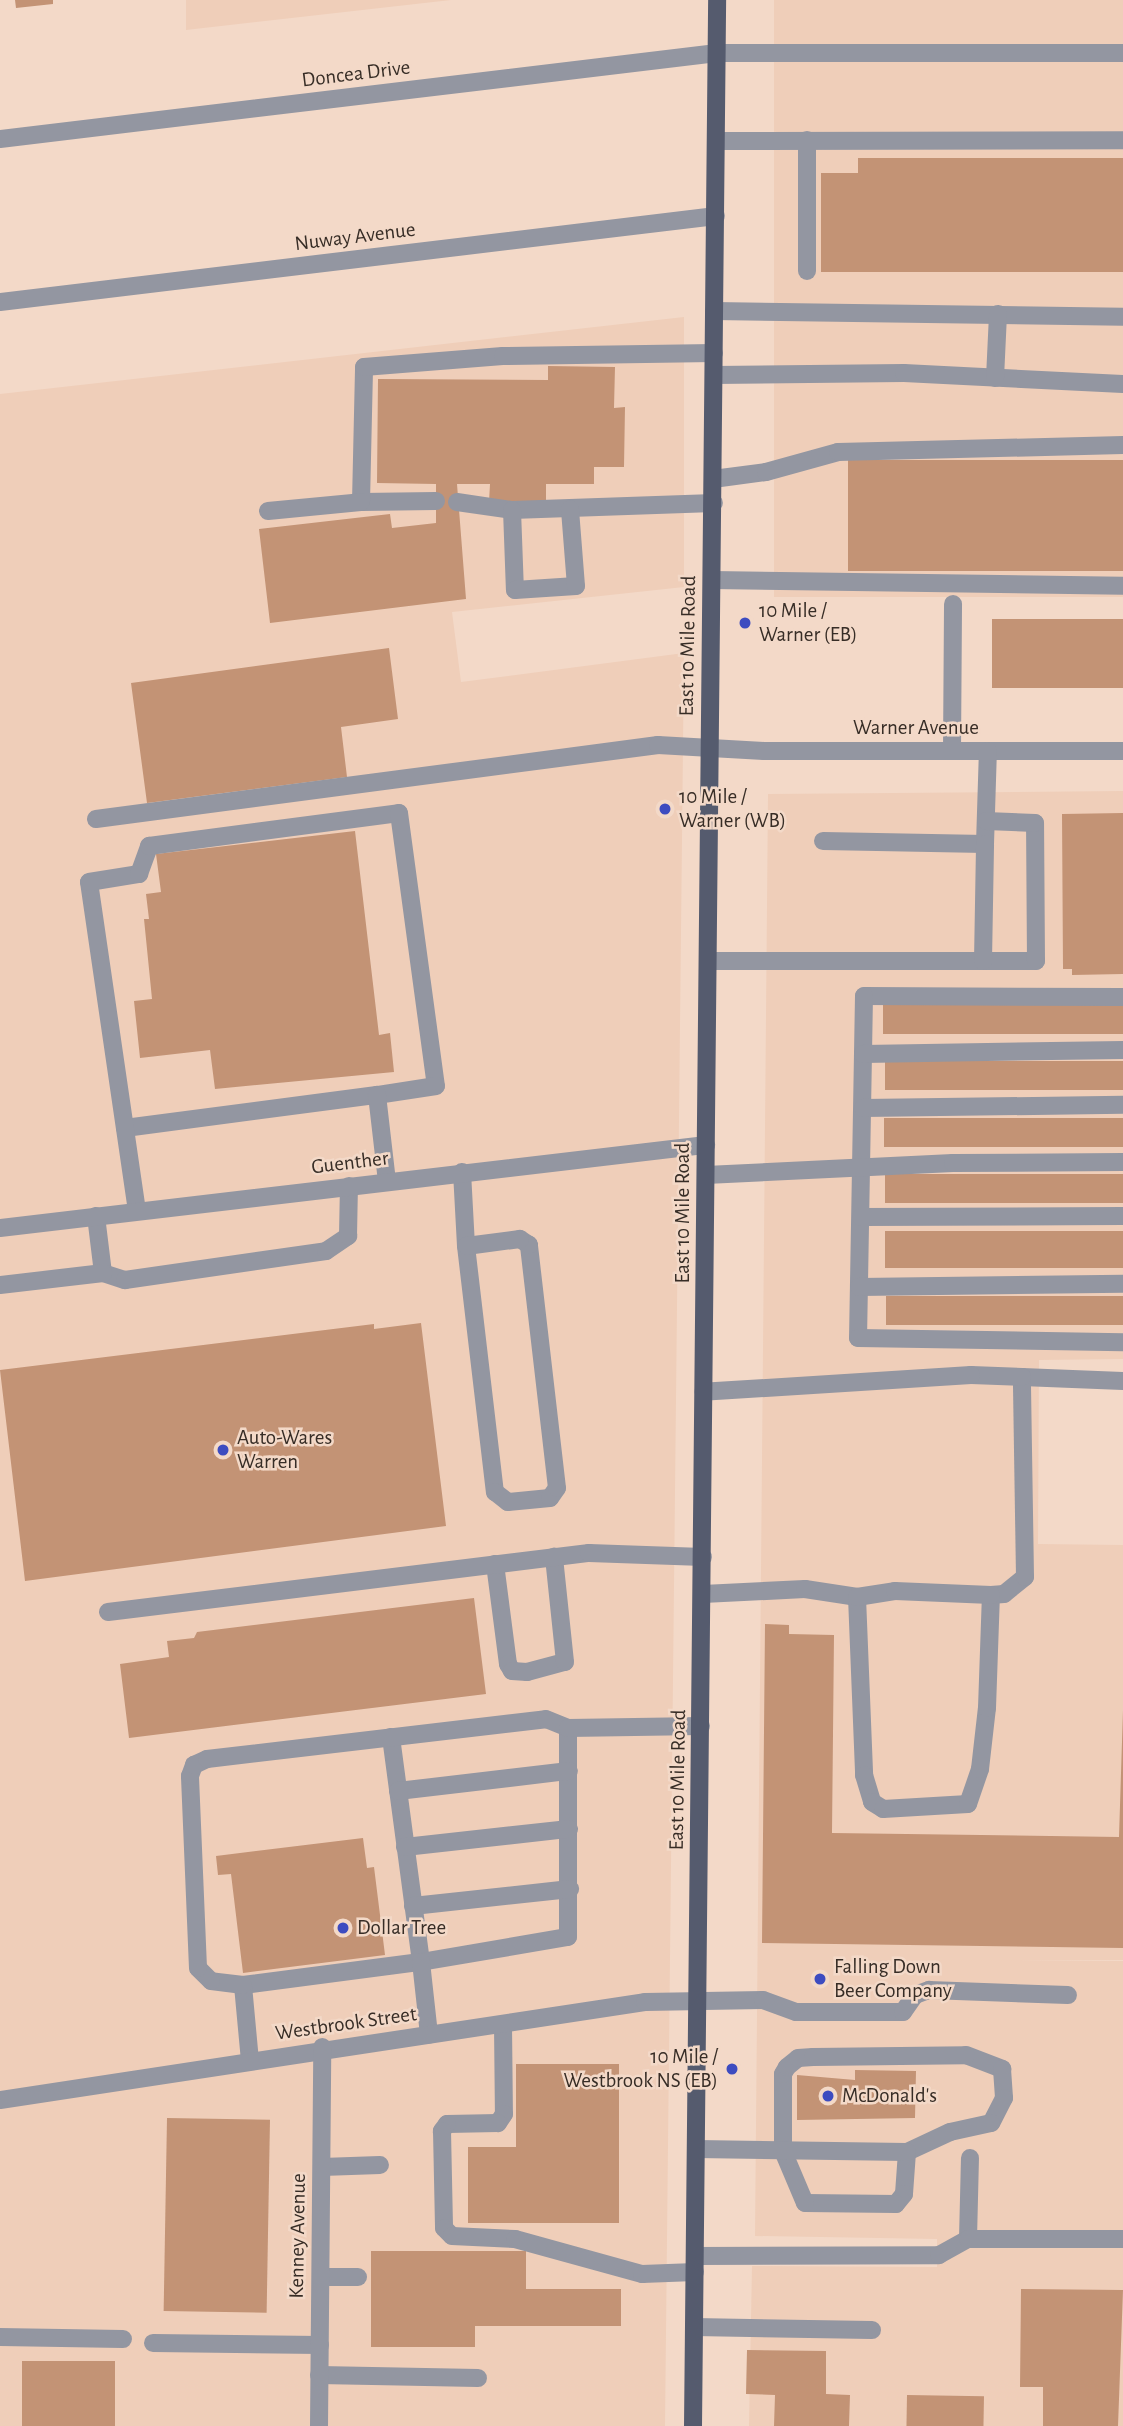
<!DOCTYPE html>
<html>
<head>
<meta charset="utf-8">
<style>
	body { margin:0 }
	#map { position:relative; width:1123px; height:2426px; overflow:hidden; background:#f3d9c8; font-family:"Alegreya Sans",sans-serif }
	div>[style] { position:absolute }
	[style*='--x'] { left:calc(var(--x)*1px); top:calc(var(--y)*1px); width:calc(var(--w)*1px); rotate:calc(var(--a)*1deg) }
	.built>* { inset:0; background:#efceb9; transform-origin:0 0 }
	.building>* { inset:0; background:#c39375; transform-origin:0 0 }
	.minor>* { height:18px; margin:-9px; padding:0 9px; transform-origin:9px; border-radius:9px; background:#9396a1 }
	.major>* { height:18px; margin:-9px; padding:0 9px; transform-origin:9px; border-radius:9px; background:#555b6e }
	.dots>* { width:19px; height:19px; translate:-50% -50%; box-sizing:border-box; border:4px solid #f3d9c8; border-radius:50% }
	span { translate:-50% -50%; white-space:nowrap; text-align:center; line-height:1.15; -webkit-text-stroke:5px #f3d9c8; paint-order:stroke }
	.street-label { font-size:21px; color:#372d26 }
	.poi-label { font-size:21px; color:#372d26 }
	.left { translate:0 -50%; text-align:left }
	.right { translate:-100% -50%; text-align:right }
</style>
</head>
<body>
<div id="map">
	<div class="built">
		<div style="clip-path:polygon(186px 0,451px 0,186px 30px)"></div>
		<div style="left:774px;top:0;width:349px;height:597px"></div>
		<div style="clip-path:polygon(684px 317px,684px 587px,452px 612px,461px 682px,684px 653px,665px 2426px,0 2426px,0 394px)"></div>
		<div style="clip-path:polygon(1123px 791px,1123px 1359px,1039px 1360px,1038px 1544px,1123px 1545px,1123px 1960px,1004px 1960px,1123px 1961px,1123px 2426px,749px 2426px,752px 2266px,937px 2267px,937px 2239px,755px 2236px,768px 794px)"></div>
	</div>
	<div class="building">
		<div style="clip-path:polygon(15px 0,53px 0,53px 4px,16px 8px)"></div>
		<div style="clip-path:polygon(858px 158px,1123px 158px,1123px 272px,821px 272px,821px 173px,858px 173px)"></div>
		<div style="clip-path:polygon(548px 366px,615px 367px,614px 408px,625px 407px,624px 467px,594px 467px,594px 484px,546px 484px,546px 502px,489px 502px,490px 484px,457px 484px,466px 599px,270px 623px,259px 529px,390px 514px,392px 528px,436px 523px,436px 484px,377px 483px,378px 379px,548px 380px)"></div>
		<div style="left:1123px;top:460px;width:111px;height:275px;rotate:90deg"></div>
		<div style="left:992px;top:619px;width:131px;height:69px"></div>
		<div style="clip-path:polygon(389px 648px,398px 719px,341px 727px,347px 777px,147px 803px,131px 683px)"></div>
		<div style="clip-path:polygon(1123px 813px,1123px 974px,1072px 975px,1072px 969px,1063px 969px,1062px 814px)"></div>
		<div style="clip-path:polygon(355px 831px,379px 1035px,390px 1033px,394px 1072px,215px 1089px,210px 1050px,140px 1058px,134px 1001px,152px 999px,144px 919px,149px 919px,146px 894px,161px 892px,156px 854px)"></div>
		<div style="left:1123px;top:1005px;width:29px;height:240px;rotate:90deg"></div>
		<div style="left:1123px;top:1061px;width:29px;height:238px;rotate:90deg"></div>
		<div style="left:1123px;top:1118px;width:29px;height:239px;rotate:90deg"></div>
		<div style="left:1123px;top:1174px;width:29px;height:238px;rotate:90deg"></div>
		<div style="left:1123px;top:1231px;width:37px;height:238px;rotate:90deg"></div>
		<div style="left:1123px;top:1296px;width:29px;height:237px;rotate:90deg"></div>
		<div style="clip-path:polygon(421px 1323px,446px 1526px,25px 1581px,0 1370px,374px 1324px,374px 1329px)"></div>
		<div style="clip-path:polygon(474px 1598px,486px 1694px,129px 1738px,120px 1664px,169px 1657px,167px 1641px,194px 1638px,197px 1632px)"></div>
		<div style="clip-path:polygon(765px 1624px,789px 1625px,789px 1634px,834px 1635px,832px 1833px,1119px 1837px,1123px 1710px,1123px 1948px,762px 1943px)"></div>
		<div style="clip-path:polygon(363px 1838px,367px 1868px,374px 1867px,385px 1955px,243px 1973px,231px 1874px,218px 1875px,216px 1856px)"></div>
		<div style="clip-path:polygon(516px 2064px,619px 2064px,619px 2223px,468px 2223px,468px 2147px,516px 2147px)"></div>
		<div style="clip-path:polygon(855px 2070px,916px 2071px,915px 2118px,797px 2120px,797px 2075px,855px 2080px)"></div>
		<div style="left:167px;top:2118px;width:103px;height:193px;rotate:1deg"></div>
		<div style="clip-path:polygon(371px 2251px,526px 2251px,526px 2289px,621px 2289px,621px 2326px,475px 2326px,475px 2347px,371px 2347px)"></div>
		<div style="clip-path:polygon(1021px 2289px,1123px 2290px,1118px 2426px,1043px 2426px,1043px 2387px,1020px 2387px)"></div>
		<div style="clip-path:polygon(747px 2350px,826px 2351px,826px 2394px,850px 2395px,849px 2426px,774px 2426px,775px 2395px,746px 2394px)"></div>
		<div style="left:22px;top:2361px;width:93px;height:65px"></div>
		<div style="left:907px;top:2395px;width:77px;height:31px;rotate:1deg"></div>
	</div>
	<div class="minor">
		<div style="--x:0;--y:139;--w:722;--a:-6.84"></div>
		<div style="--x:717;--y:53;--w:406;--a:0"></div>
		<div style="--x:717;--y:141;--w:406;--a:-0.1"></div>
		<div style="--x:807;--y:271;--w:131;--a:-90"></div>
		<div style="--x:0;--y:302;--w:721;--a:-6.85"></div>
		<div style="--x:714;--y:311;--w:409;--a:0.8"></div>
		<div style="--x:714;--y:375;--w:190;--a:-0.6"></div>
		<div style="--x:904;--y:373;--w:219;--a:2.9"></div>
		<div style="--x:995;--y:378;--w:64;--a:-87.3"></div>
		<div style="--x:713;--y:479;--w:53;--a:-7.5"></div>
		<div style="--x:766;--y:472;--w:75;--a:-15.5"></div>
		<div style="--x:838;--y:452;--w:285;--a:-1.4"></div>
		<div style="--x:436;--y:501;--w:75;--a:179.2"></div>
		<div style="--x:361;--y:502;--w:135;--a:-88.7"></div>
		<div style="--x:364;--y:367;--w:139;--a:-4.5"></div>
		<div style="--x:503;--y:356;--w:211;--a:-0.8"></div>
		<div style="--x:457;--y:502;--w:56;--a:8.3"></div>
		<div style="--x:512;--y:510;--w:202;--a:-2"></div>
		<div style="--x:512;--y:510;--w:80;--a:87.9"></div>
		<div style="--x:515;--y:590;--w:61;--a:-3.8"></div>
		<div style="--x:576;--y:586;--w:77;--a:-94.5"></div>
		<div style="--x:268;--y:511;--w:93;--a:-5.5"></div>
		<div style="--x:712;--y:580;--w:411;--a:0.8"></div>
		<div style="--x:952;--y:751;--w:147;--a:-89.6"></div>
		<div style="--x:96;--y:819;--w:567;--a:-7.5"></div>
		<div style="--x:658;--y:745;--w:106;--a:3.2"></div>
		<div style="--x:764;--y:751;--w:359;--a:0"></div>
		<div style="--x:823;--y:841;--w:162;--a:1.1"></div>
		<div style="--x:985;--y:844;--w:93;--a:-88.2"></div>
		<div style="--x:709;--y:961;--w:327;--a:0"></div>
		<div style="--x:1036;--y:961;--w:138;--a:-90.4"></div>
		<div style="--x:1035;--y:823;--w:49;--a:-177.7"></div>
		<div style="--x:983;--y:961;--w:117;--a:-89"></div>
		<div style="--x:1123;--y:997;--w:259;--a:-179.8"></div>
		<div style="--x:864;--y:996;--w:342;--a:91"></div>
		<div style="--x:858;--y:1338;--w:265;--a:0.9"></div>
		<div style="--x:863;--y:1054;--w:260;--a:-0.9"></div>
		<div style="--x:863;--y:1108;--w:260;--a:-0.7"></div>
		<div style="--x:125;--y:1128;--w:254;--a:-7.5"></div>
		<div style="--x:462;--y:1172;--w:74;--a:86.9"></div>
		<div style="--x:466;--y:1246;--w:248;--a:83.3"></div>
		<div style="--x:495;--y:1492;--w:16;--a:38"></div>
		<div style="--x:508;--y:1502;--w:42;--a:-5.4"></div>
		<div style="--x:550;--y:1498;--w:12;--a:-55"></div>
		<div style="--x:557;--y:1488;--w:245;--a:-96.6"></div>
		<div style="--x:529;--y:1245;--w:11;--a:-146"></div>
		<div style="--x:520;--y:1239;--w:54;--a:172.6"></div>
		<div style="--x:706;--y:1175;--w:247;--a:-2.8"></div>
		<div style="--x:953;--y:1163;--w:170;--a:-0.3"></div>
		<div style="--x:137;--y:1211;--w:332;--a:-98.3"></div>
		<div style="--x:89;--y:882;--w:51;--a:-9.1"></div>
		<div style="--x:139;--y:874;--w:30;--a:-70"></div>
		<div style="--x:149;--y:846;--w:252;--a:-7.5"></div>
		<div style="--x:399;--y:813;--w:275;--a:82.3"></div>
		<div style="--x:436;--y:1086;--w:60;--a:171.3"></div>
		<div style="--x:377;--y:1095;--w:87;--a:83.4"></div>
		<div style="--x:96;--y:1216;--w:57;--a:83"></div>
		<div style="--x:103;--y:1273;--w:23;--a:18"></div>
		<div style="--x:125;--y:1280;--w:203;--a:-8.2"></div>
		<div style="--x:326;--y:1251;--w:27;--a:-34"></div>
		<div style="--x:348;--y:1236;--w:50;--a:-88.9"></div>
		<div style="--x:861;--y:1217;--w:262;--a:-0.2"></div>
		<div style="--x:0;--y:1228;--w:711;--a:-6.71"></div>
		<div style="--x:0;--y:1285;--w:104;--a:-6.6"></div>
		<div style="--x:859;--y:1287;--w:264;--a:-0.7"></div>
		<div style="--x:1022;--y:1377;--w:101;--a:2.3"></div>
		<div style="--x:495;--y:1564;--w:101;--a:82.6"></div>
		<div style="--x:508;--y:1664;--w:8;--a:60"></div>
		<div style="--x:512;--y:1671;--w:15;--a:4"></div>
		<div style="--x:527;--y:1672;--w:39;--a:-15"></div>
		<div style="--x:565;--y:1662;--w:106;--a:-96"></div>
		<div style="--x:703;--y:1594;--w:102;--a:-2.8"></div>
		<div style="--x:805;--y:1589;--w:53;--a:8.7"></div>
		<div style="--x:857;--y:1597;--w:178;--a:87.7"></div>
		<div style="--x:864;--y:1775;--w:28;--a:73"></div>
		<div style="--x:872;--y:1802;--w:13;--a:32"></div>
		<div style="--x:883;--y:1809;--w:85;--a:-3.4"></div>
		<div style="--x:968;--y:1804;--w:37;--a:-71"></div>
		<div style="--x:980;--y:1769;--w:61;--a:-83.5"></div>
		<div style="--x:987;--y:1708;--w:113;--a:-88"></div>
		<div style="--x:991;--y:1595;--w:13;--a:-4"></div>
		<div style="--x:1004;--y:1594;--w:27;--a:-39"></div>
		<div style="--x:1025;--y:1577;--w:200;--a:-90.9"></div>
		<div style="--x:1022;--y:1377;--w:51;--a:-177.8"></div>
		<div style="--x:971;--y:1375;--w:268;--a:176.4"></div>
		<div style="--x:857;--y:1597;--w:38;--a:-9"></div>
		<div style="--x:895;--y:1591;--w:96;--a:2.4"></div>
		<div style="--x:108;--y:1612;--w:485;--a:-7"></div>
		<div style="--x:589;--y:1553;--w:114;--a:2"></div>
		<div style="--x:391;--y:1737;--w:227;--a:82.4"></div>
		<div style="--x:421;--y:1962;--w:149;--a:-9.7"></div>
		<div style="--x:568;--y:1937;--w:209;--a:-90"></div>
		<div style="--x:398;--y:1791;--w:172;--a:-6.7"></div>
		<div style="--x:405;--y:1847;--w:165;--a:-6.3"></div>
		<div style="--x:413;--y:1906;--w:158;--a:-6.2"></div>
		<div style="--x:243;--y:1985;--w:179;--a:-7.4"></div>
		<div style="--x:421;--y:1962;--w:73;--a:83.7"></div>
		<div style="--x:503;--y:2025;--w:89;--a:89.4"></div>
		<div style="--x:504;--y:2114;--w:11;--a:124"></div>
		<div style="--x:498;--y:2123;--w:51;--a:178.9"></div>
		<div style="--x:447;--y:2124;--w:9;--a:126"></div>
		<div style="--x:442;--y:2131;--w:97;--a:88.8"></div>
		<div style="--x:444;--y:2228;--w:11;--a:45"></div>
		<div style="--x:452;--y:2236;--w:63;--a:2.7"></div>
		<div style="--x:515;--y:2239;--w:132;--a:15.4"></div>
		<div style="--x:642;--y:2274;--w:53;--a:-2.2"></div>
		<div style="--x:966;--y:2055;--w:39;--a:21"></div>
		<div style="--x:1002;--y:2069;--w:29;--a:86"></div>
		<div style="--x:1004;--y:2098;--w:28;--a:117"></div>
		<div style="--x:991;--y:2123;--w:42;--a:167.6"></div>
		<div style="--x:950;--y:2132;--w:47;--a:155.1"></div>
		<div style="--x:907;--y:2152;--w:42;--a:94.1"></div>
		<div style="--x:904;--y:2194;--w:13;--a:129"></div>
		<div style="--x:896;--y:2204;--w:91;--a:-179.4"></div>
		<div style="--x:805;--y:2203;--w:56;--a:-112.9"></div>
		<div style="--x:783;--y:2151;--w:77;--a:-90"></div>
		<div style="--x:783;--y:2074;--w:8;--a:-60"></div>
		<div style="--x:787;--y:2067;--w:14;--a:-39"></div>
		<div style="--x:798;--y:2058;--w:15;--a:-4"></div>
		<div style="--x:813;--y:2057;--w:153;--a:-0.7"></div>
		<div style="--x:250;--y:2061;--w:76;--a:-95.3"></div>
		<div style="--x:243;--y:1985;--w:32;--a:-173"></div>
		<div style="--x:211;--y:1981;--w:18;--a:-135"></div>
		<div style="--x:198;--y:1968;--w:192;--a:-92.4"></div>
		<div style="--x:190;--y:1776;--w:12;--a:-70"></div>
		<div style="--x:194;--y:1765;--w:14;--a:-25"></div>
		<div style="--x:207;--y:1759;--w:341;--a:-6.7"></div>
		<div style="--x:546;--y:1719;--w:24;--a:22"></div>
		<div style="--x:568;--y:1728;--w:133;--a:-0.9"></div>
		<div style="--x:0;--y:2100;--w:652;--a:-8.64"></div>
		<div style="--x:645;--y:2002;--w:118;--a:-1"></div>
		<div style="--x:763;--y:2000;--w:35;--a:20"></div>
		<div style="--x:796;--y:2012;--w:107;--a:0"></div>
		<div style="--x:903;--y:2012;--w:21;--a:-55"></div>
		<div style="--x:915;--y:1995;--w:15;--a:-20"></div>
		<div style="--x:929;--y:1990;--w:139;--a:2.1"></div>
		<div style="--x:696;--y:2149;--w:211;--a:0.8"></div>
		<div style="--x:322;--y:2167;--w:58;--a:-2"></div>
		<div style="--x:968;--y:2239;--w:81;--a:-88.6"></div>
		<div style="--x:695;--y:2256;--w:244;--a:-0.2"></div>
		<div style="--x:939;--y:2255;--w:33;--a:-29"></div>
		<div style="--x:968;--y:2239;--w:155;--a:0"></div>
		<div style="--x:321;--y:2277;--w:37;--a:0"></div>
		<div style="--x:694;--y:2327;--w:178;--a:1"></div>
		<div style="--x:0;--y:2337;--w:123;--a:0.9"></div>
		<div style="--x:153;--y:2343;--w:167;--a:0.7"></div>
		<div style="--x:319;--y:2375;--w:159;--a:1.1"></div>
		<div style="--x:319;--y:2426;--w:379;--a:-89.5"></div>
	</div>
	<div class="major">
		<div style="--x:693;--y:2426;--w:2426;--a:-89.43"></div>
	</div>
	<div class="dots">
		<div style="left:745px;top:623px;background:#3d4cc0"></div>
		<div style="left:665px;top:809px;background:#3d4cc0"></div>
		<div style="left:223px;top:1450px;background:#3d4cc0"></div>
		<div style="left:343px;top:1928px;background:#3d4cc0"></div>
		<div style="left:820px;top:1979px;background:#3d4cc0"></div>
		<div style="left:732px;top:2069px;background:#3d4cc0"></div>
		<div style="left:828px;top:2096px;background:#3d4cc0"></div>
	</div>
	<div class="street-label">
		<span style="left:356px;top:74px;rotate:-7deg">Doncea Drive</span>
		<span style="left:355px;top:237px;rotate:-7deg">Nuway Avenue</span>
		<span style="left:688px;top:646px;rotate:-89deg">East 10 Mile Road</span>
		<span style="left:916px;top:728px">Warner Avenue</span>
		<span style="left:350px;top:1163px;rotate:-7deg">Guenther</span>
		<span style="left:683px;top:1213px;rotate:-90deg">East 10 Mile Road</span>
		<span style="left:678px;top:1780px;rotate:-89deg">East 10 Mile Road</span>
		<span style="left:346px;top:2024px;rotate:-8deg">Westbrook Street</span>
		<span style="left:298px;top:2236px;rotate:-89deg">Kenney Avenue</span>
	</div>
	<div class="poi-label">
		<span class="left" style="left:759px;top:623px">10 Mile /<br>Warner (EB)</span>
		<span class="left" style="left:679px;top:809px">10 Mile /<br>Warner (WB)</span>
		<span class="left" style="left:237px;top:1450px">Auto-Wares<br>Warren</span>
		<span class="left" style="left:357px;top:1928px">Dollar Tree</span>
		<span class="left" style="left:834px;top:1979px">Falling Down<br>Beer Company</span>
		<span class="right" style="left:718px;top:2069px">10 Mile /<br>Westbrook NS (EB)</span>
		<span class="left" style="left:842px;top:2096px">McDonald's</span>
	</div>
</div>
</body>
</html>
